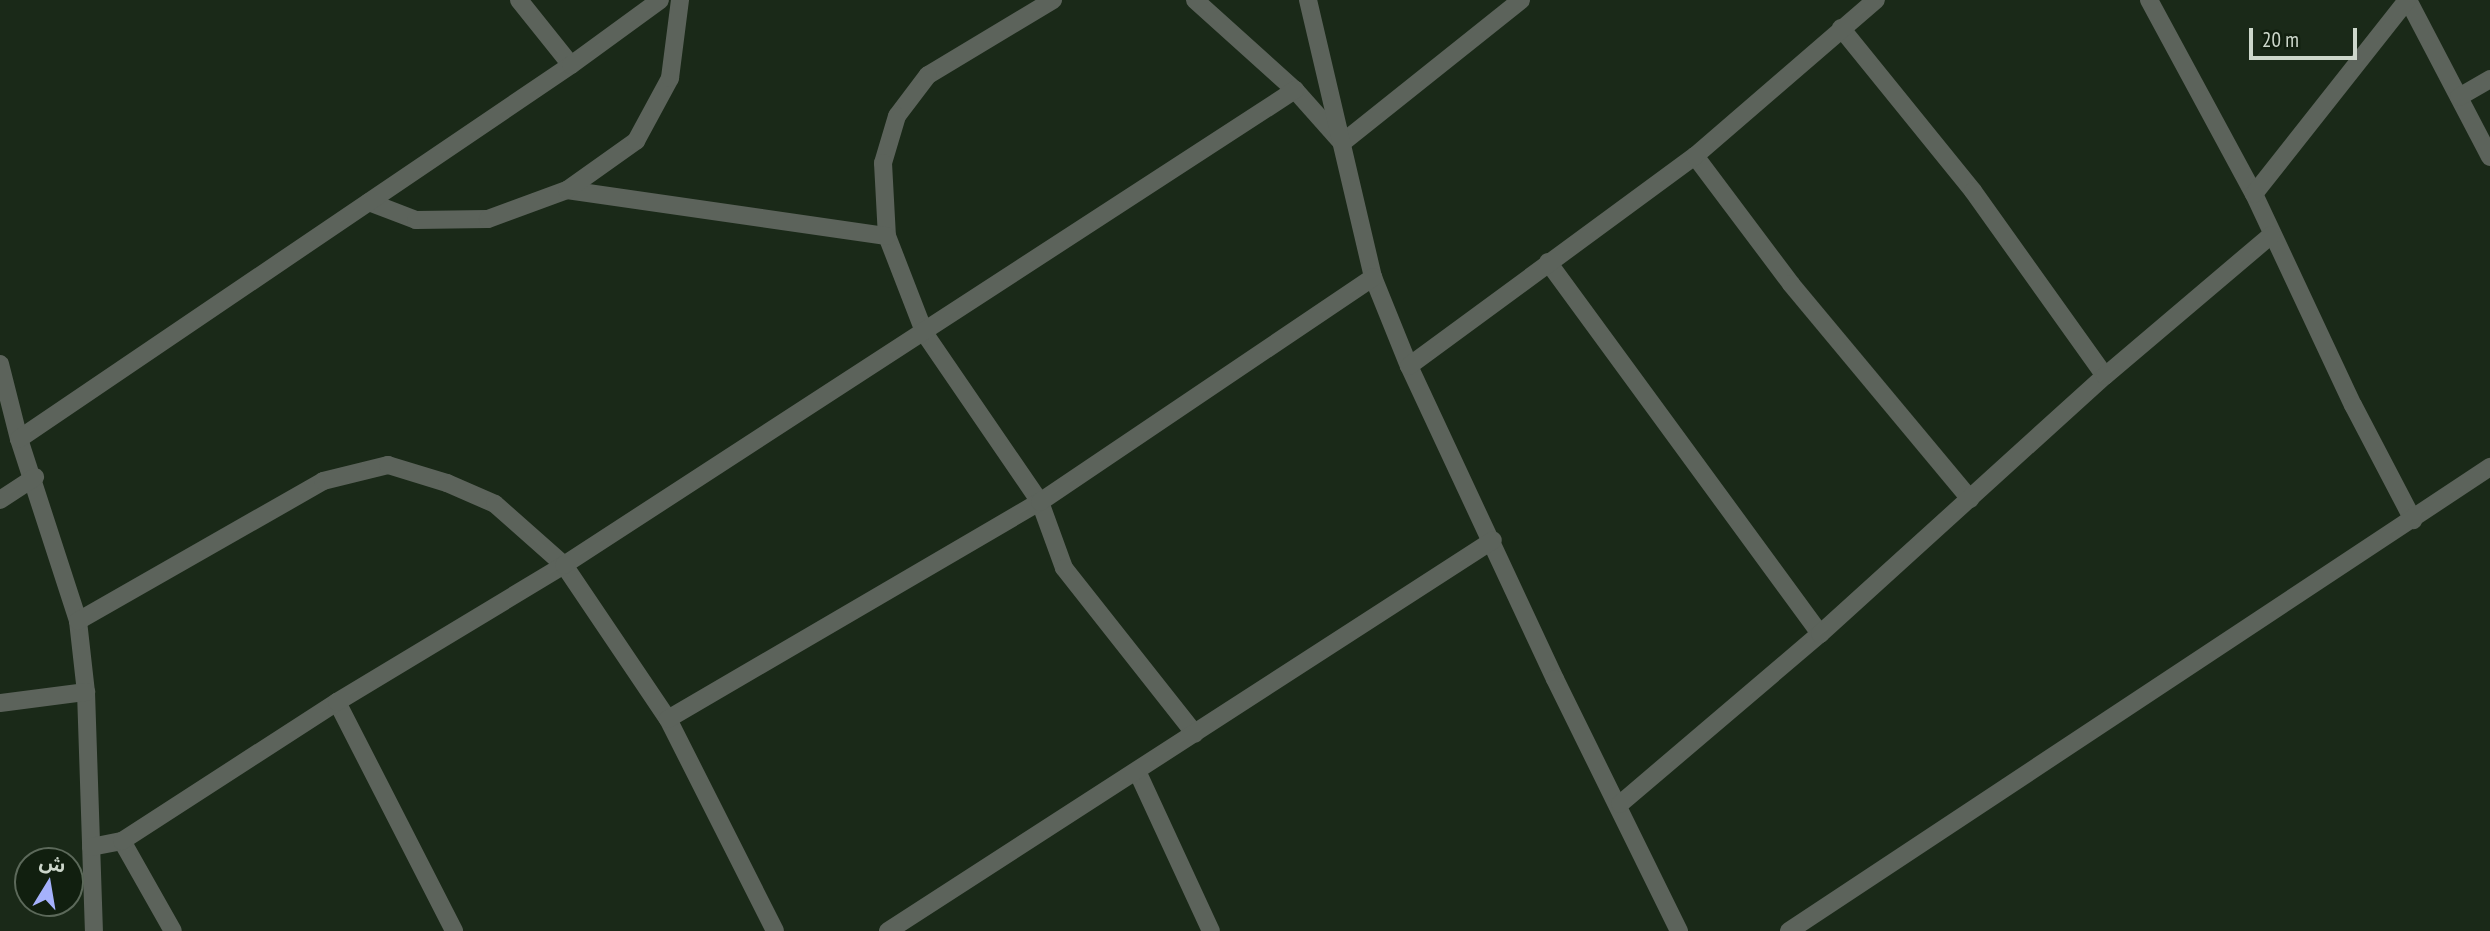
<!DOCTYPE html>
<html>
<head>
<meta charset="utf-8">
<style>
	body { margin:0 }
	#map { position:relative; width:2490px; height:931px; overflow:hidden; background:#1a2918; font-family:"PT Sans Narrow","Noto Sans Arabic",sans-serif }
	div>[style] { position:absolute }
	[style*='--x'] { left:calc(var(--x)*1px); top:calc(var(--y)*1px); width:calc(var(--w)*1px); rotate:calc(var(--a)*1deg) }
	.street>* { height:18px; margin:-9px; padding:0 9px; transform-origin:9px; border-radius:9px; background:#5c635b }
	span { translate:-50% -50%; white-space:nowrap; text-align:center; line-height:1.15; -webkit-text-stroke:7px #111f0f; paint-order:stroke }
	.north { position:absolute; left:14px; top:847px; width:70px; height:70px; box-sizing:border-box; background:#111f0f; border:2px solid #5c695a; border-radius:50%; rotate:11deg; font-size:19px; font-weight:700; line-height:28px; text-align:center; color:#cdd7cb }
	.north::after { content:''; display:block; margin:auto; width:24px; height:32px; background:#a5b1fc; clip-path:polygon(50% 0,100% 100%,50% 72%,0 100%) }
	.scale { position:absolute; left:2249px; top:28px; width:108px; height:32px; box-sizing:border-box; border:4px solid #cdd7cb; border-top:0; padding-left:9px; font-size:21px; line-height:24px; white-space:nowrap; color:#cdd7cb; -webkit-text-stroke:5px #111f0f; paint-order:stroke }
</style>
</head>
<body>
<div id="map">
	<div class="street">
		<div style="--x:519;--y:0;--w:83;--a:51.3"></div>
		<div style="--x:1053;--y:0;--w:146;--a:149"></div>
		<div style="--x:928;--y:75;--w:51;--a:127.1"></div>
		<div style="--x:897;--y:116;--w:49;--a:106.6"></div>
		<div style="--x:883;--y:163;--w:73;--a:86.9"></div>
		<div style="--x:887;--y:236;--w:105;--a:68.8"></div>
		<div style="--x:925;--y:334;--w:204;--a:55.6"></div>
		<div style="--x:1040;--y:502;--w:70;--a:70"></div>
		<div style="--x:1064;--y:568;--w:211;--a:51.7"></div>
		<div style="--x:1195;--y:0;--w:135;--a:42"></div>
		<div style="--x:1295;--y:90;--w:71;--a:48.4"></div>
		<div style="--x:1342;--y:143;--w:229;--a:-38.6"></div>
		<div style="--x:1308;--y:0;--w:285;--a:76.8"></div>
		<div style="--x:1373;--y:277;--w:96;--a:68"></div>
		<div style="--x:1409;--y:366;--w:345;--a:65"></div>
		<div style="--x:1555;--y:679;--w:281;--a:63.8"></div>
		<div style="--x:2149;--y:0;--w:221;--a:61.6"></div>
		<div style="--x:2254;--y:194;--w:233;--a:64.9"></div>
		<div style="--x:2353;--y:405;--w:130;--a:62.4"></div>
		<div style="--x:2408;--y:0;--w:177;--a:62.4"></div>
		<div style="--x:1841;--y:28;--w:210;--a:51"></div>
		<div style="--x:1973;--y:191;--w:227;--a:54.5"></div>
		<div style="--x:2459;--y:97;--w:36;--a:-30"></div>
		<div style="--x:1695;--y:156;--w:160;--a:53.1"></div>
		<div style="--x:1791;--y:284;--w:280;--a:50.2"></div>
		<div style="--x:567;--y:190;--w:323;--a:8.2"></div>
		<div style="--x:2254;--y:194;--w:247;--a:-51.7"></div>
		<div style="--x:369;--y:202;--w:50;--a:21"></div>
		<div style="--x:416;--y:220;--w:72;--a:-0.8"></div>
		<div style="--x:488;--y:219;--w:84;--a:-20.2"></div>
		<div style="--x:567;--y:190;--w:85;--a:-35.4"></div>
		<div style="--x:636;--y:141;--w:72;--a:-61.6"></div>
		<div style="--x:670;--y:78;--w:79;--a:-82.7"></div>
		<div style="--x:1548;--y:262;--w:461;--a:53.8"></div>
		<div style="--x:0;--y:364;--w:77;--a:75.8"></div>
		<div style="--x:19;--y:439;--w:191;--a:72"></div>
		<div style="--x:78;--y:621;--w:71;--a:83.6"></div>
		<div style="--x:86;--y:692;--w:239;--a:88.1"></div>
		<div style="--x:1409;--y:366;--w:355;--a:-36.3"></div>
		<div style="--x:1695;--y:156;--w:239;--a:-40.8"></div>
		<div style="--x:19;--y:439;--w:667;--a:-34.12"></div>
		<div style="--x:571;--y:65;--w:110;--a:-36.1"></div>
		<div style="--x:0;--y:500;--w:42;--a:-33.3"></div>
		<div style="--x:78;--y:621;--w:282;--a:-29.7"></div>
		<div style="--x:323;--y:481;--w:67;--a:-13.8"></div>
		<div style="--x:388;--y:465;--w:62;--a:17"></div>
		<div style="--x:447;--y:483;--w:52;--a:23.6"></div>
		<div style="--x:495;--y:504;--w:92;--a:41.5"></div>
		<div style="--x:564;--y:565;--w:186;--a:56"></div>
		<div style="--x:668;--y:719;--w:237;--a:63.2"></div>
		<div style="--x:337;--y:702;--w:257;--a:62.9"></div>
		<div style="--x:0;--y:703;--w:87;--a:-7.3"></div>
		<div style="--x:668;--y:719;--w:431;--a:-30.3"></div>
		<div style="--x:1040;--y:502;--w:402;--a:-34"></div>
		<div style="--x:1137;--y:771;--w:176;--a:65.2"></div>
		<div style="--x:1620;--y:804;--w:262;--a:-40.4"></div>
		<div style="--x:1820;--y:634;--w:384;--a:-42.2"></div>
		<div style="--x:2105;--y:376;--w:218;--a:-40.3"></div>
		<div style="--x:122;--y:841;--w:103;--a:60.5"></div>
		<div style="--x:91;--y:847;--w:32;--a:-11"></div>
		<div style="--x:122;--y:841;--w:256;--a:-32.9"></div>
		<div style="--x:337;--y:702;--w:265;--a:-31.1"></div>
		<div style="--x:564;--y:565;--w:872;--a:-33.02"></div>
		<div style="--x:888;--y:931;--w:720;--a:-32.87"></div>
		<div style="--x:1789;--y:931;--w:841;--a:-33.5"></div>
	</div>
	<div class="north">ش</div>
	<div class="scale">20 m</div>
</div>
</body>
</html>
